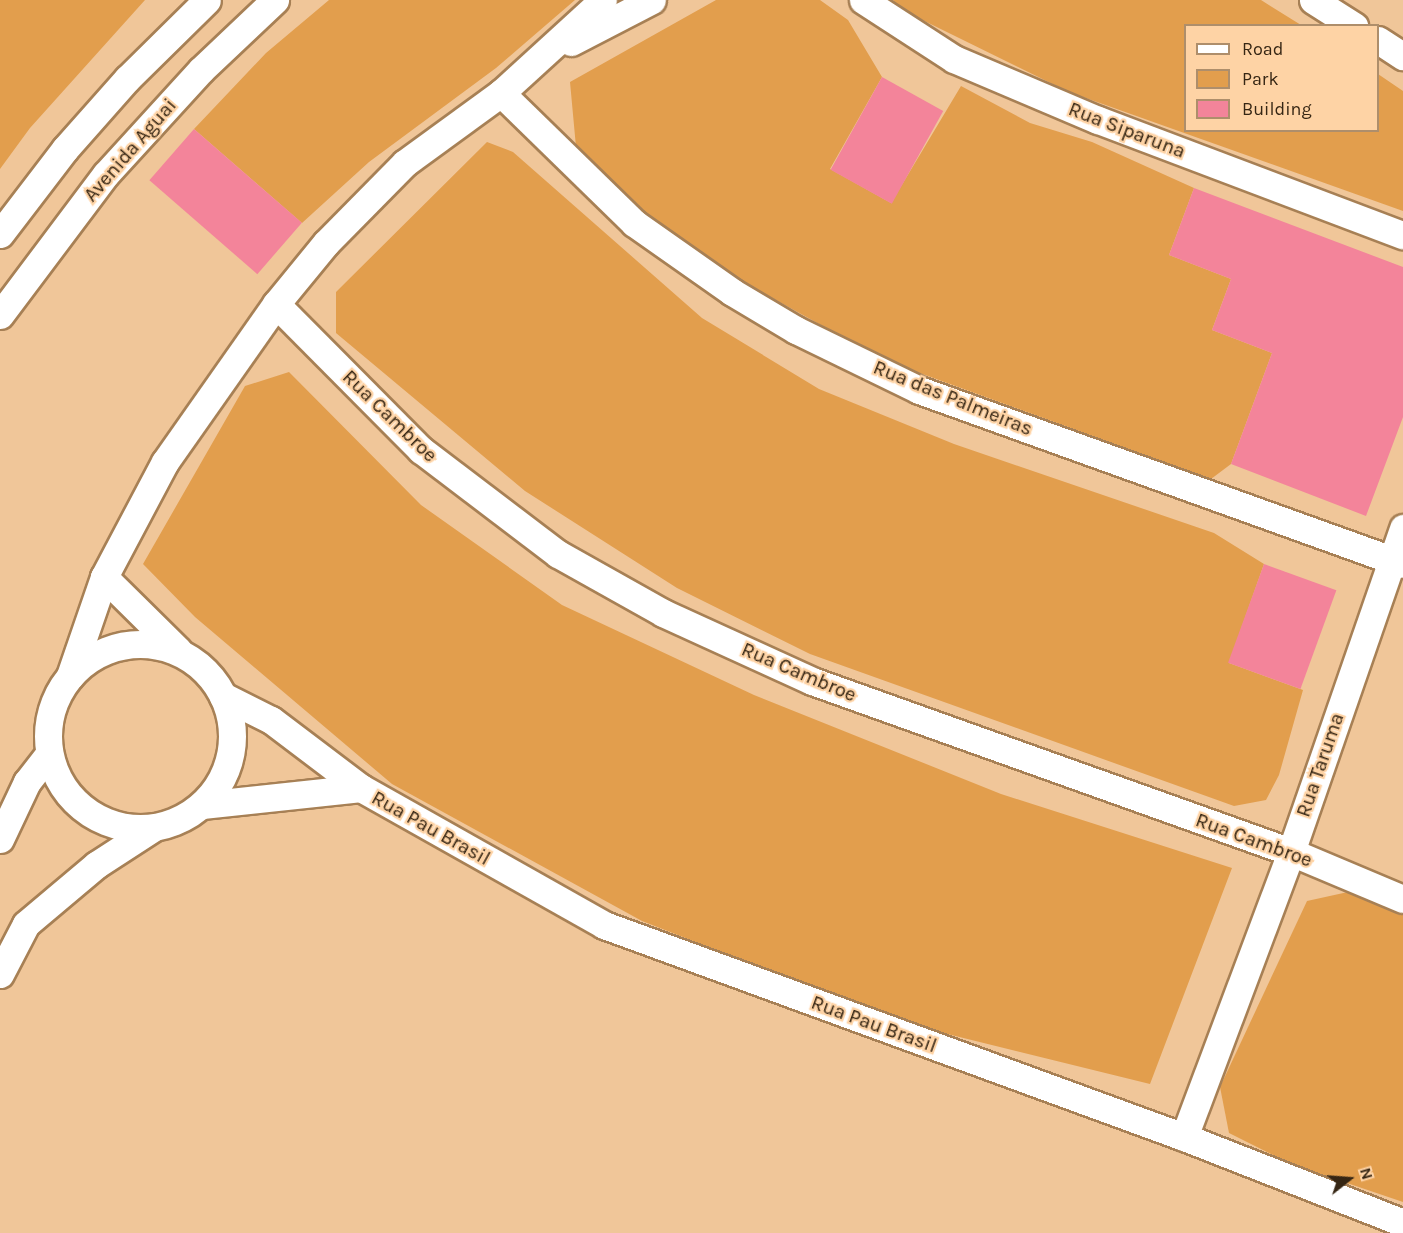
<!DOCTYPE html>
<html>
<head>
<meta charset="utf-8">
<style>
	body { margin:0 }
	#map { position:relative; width:1403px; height:1233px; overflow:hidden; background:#f0c699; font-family:Karla,sans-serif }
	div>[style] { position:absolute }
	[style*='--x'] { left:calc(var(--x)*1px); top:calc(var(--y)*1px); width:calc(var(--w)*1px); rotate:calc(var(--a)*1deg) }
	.green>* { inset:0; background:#e29e4d }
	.building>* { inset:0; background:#f3849a; transform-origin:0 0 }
	.roads { filter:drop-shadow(2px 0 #a78055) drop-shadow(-2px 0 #a78055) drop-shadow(0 2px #a78055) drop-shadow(0 -2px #a78055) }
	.minor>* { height:27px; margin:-13.5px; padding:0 13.5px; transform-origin:13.5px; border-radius:13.5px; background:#fff }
	.minor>.ring { margin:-13.5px; padding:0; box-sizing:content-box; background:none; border:27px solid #fff; border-radius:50% }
	span { translate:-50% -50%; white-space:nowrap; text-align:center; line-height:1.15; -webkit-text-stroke:4.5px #fed3a5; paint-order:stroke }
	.street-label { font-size:20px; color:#362614 }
	.legend { position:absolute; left:1184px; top:24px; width:195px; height:108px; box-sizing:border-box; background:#fed3a5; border:2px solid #ae8e6b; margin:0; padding:8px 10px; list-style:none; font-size:18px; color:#362614 }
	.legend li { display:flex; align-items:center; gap:12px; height:30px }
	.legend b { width:30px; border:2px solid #ae8e6b }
	.north { position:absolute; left:1319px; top:1149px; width:60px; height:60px; -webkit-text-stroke:4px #fed3a5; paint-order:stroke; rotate:73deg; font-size:16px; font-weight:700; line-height:24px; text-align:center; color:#362614 }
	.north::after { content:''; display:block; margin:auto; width:21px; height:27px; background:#362614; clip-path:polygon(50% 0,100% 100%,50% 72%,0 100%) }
</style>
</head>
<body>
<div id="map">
	<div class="green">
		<div style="clip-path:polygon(0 0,145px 0,30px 128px,0 169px)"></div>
		<div style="clip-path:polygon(329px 0,575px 0,496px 68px,369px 162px,302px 223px,194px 129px,266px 53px)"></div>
		<div style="clip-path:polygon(716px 0,820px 0,848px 20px,882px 77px,830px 169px,891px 203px,961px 86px,1030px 123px,1092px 142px,1194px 188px,1169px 255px,1231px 279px,1212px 330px,1272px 353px,1231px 464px,1211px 479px,884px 360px,747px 284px,642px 210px,576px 147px,570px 82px)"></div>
		<div style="clip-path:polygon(893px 0,1261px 0,1301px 25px,1186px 26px,1186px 130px,1378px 130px,1378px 74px,1403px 91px,1403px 211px,1069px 92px,898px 8px)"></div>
		<div style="clip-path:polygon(487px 142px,513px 152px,702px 318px,819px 389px,954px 444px,1214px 533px,1264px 564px,1229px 663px,1303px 690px,1279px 775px,1266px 800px,1234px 806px,810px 654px,677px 588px,525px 491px,336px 333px,336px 292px)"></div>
		<div style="clip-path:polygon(289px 372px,421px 505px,562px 605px,754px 695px,1001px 794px,1232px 868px,1150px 1084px,903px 1023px,642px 921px,392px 784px,195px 617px,143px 564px,245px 386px)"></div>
		<div style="clip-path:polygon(1348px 892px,1403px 915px,1403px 1202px,1291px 1164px,1229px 1133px,1220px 1087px,1307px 901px)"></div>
	</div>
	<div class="building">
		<div style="left:882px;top:77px;width:70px;height:106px;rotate:29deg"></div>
		<div style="left:194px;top:129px;width:143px;height:68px;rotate:41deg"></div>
		<div style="clip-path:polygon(1194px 188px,1403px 267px,1403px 417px,1366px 516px,1231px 464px,1272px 353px,1212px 330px,1231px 279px,1169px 255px)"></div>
		<div style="left:1264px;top:564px;width:77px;height:105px;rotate:20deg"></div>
	</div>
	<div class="roads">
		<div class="minor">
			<div style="--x:863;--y:0;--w:108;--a:33"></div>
			<div style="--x:954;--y:59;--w:156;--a:23"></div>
			<div style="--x:1098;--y:120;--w:326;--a:20.7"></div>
			<div style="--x:1313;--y:0;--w:49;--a:32.4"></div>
			<div style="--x:1378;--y:40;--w:30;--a:33"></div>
			<div style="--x:571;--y:42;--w:91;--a:-27.4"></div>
			<div style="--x:501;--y:93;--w:186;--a:44.3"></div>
			<div style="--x:634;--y:223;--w:120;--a:35.1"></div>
			<div style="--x:732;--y:292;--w:74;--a:30.7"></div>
			<div style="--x:796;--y:330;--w:137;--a:26"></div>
			<div style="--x:919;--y:390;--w:514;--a:19.77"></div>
			<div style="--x:0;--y:234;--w:107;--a:-52.6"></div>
			<div style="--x:65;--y:149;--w:94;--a:-48.5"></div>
			<div style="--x:127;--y:79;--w:112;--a:-44.6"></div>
			<div style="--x:276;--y:304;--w:206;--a:45.2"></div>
			<div style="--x:421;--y:450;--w:172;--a:37.2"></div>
			<div style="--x:558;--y:554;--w:120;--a:29.3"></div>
			<div style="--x:663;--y:613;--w:164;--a:24.5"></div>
			<div style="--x:812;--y:681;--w:509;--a:19.65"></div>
			<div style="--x:1291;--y:852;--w:121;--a:22.8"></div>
			<div style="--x:0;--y:315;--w:176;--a:-53.1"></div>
			<div style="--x:106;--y:174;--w:141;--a:-47.6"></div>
			<div style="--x:201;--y:70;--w:102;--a:-43.4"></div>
			<div style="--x:104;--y:577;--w:104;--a:44.6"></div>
			<div class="ring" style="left:48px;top:644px;width:157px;height:157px"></div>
			<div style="--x:70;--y:676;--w:105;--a:-71"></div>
			<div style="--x:104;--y:577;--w:130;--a:-62.1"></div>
			<div style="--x:165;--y:462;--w:193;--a:-54.9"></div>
			<div style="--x:276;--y:304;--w:79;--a:-50.7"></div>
			<div style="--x:326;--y:243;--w:112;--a:-45.4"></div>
			<div style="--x:405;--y:163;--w:119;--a:-36.1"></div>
			<div style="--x:501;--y:93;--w:138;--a:-42.4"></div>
			<div style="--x:361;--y:788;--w:279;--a:29.4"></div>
			<div style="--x:604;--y:925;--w:618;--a:20.08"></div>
			<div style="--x:1184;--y:1137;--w:235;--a:21.4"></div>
			<div style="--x:202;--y:805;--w:160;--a:-6.1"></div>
			<div style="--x:361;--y:788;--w:113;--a:-142.9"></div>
			<div style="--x:271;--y:720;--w:54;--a:-153.4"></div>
			<div style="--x:0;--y:839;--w:63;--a:-64.7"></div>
			<div style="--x:27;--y:782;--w:36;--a:-52"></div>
			<div style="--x:0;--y:974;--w:56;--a:-62.5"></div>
			<div style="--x:26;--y:924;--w:92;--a:-40.1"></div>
			<div style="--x:96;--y:865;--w:68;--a:-33"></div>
			<div style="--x:1184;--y:1137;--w:304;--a:-69.4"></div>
			<div style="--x:1291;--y:852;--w:343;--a:-70.9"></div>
		</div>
	</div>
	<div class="street-label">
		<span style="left:1127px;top:130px;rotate:21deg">Rua Siparuna</span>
		<span style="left:130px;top:150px;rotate:-49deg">Avenida Aguai</span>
		<span style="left:953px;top:398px;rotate:22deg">Rua das Palmeiras</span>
		<span style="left:390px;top:416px;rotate:44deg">Rua Cambroe</span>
		<span style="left:799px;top:672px;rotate:23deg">Rua Cambroe</span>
		<span style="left:1320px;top:765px;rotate:-71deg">Rua Taruma</span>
		<span style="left:431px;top:828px;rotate:29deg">Rua Pau Brasil</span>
		<span style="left:1254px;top:840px;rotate:20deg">Rua Cambroe</span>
		<span style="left:874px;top:1024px;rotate:20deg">Rua Pau Brasil</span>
	</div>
	<ul class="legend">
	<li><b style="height:8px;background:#fff"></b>Road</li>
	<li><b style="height:16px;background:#e29e4d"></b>Park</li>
	<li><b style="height:16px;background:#f3849a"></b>Building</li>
	</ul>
	<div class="north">N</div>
</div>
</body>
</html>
